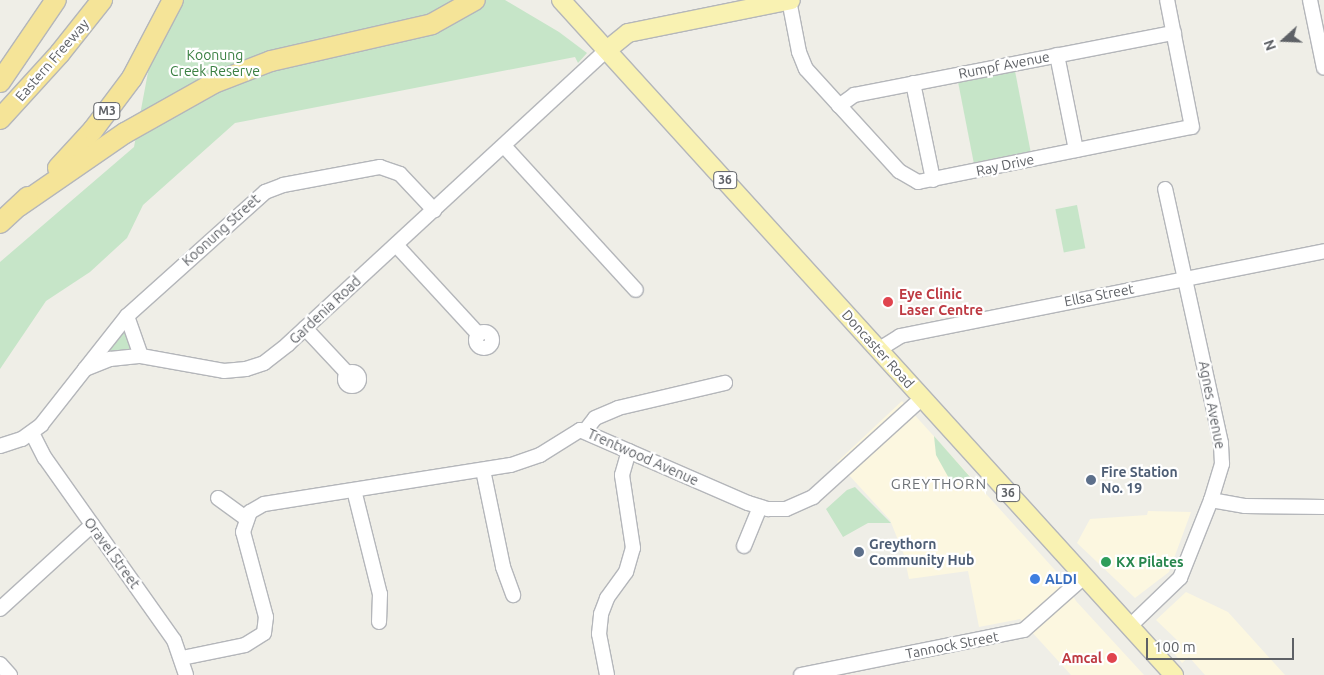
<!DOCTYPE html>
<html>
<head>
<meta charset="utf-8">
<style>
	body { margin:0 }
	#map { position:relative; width:1324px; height:675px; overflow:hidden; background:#efeee7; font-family:Ubuntu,sans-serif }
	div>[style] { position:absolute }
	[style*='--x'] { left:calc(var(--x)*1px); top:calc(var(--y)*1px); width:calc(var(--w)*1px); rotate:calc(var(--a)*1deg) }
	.commercial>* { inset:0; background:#fcf7e0 }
	.green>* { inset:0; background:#c6e5c8; transform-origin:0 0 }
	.roads { filter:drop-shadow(1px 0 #b4b6ba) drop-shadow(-1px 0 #b4b6ba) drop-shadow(0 1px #b4b6ba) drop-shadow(0 -1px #b4b6ba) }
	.minor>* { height:14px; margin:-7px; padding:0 7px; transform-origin:7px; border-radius:7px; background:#fff }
	.minor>.ring { margin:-7px; padding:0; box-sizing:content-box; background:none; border:14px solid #fff; border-radius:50% }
	.major>* { height:18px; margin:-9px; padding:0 9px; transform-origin:9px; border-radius:9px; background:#f9f2b2 }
	.highway>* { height:20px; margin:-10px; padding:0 10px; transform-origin:10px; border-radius:10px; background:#f5e498 }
	.dots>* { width:14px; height:14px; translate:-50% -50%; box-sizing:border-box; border:2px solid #fff; border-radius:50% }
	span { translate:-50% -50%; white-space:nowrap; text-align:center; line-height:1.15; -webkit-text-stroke:4.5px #fff; paint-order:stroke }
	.shield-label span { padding:1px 4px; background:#fff; border:1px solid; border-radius:4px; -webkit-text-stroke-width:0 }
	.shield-label { font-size:12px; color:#5e6166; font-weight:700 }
	.park-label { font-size:14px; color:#3b8043 }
	.street-label { font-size:14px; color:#5e6166 }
	.health-label { font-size:14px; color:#be3a42; font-weight:700 }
	.left { translate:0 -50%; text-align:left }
	.right { translate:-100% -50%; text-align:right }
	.service-label { font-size:14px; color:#4e5e75; font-weight:700 }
	.leisure-label { font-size:14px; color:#27864d; font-weight:700 }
	.shop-label { font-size:14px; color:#366cbe; font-weight:700 }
	.neighbourhood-label { font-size:15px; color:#6f7378; letter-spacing:1px }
	.north { position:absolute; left:1259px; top:15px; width:50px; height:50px; -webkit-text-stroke:4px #fff; paint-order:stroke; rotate:250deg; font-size:14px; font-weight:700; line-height:20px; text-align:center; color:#5e6166 }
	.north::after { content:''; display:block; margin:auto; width:18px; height:22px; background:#5e6166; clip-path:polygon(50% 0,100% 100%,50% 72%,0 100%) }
	.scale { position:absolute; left:1146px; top:638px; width:148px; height:22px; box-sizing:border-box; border:2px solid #5e6166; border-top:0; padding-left:6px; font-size:15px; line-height:18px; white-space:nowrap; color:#5e6166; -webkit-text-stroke:4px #fff; paint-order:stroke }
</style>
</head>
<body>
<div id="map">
	<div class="commercial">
		<div style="clip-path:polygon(902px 401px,1064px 580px,1076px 601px,1144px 675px,1071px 675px,1020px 619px,979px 627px,968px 571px,909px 579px,904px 555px,890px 520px,837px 462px)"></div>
		<div style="clip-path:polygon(1148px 511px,1191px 512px,1169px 572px,1135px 598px,1077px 543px,1090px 519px,1147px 515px)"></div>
		<div style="clip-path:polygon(1186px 592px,1228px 612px,1285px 675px,1205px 675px,1189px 657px,1182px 663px,1171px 650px,1179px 642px,1156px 620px)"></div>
	</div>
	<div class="green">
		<div style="clip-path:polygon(183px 0,505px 0,559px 32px,587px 53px,578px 63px,575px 57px,235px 123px,143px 205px,127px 238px,90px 272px,46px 301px,0 369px,0 262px,134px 147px,154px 40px)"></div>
		<div style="left:1015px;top:71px;width:82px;height:58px;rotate:79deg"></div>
		<div style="left:1077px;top:205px;width:44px;height:22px;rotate:79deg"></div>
		<div style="clip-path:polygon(124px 329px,130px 349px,106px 354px,104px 350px)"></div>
		<div style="clip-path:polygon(934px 436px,971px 478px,951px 482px,936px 455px)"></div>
		<div style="clip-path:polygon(855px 487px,891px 523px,868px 523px,843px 537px,826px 509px,847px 490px)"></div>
	</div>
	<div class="roads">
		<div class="minor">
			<div style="--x:789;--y:0;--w:53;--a:79.1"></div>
			<div style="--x:799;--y:52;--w:18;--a:68"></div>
			<div style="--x:806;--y:69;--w:138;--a:47.6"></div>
			<div style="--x:899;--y:171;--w:22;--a:30"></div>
			<div style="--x:918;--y:182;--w:279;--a:-11.4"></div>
			<div style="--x:1192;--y:127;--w:129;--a:-101.1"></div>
			<div style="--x:1310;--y:0;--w:69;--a:78.4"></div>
			<div style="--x:1057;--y:55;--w:97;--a:78.7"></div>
			<div style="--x:913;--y:83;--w:99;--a:78.3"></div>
			<div style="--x:839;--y:106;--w:19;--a:-36"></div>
			<div style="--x:854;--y:95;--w:326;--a:-11"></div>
			<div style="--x:504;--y:146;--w:195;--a:47.5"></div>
			<div style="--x:396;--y:245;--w:122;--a:47.3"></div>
			<div style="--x:127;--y:316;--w:42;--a:70.7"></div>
			<div style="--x:305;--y:328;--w:63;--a:46.9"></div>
			<div class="ring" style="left:476px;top:332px;width:2px;height:2px"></div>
			<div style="--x:878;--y:350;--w:26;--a:-32"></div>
			<div style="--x:900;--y:336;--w:432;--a:-11.3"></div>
			<div style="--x:85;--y:369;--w:68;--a:-51.6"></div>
			<div style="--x:127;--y:316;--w:186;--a:-41.9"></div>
			<div style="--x:265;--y:192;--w:19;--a:-21"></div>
			<div style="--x:283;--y:185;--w:99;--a:-10.5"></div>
			<div style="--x:380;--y:167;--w:21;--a:19"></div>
			<div style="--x:400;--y:174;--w:50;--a:46.6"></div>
			<div class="ring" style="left:345px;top:372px;width:0;height:0"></div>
			<div style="--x:585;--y:431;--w:16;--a:-52"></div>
			<div style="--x:595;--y:418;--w:25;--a:-23"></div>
			<div style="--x:618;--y:408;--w:110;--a:-13.2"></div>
			<div style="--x:32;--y:433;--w:28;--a:63"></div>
			<div style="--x:45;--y:458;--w:223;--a:54.7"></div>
			<div style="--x:174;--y:640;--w:37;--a:71"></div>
			<div style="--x:0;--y:446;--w:23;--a:-18"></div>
			<div style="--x:22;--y:439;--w:24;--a:-36"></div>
			<div style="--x:41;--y:425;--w:71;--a:-51.8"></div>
			<div style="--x:85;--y:369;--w:27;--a:-22"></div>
			<div style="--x:110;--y:359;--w:31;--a:-6"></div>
			<div style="--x:141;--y:356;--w:84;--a:10.2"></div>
			<div style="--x:224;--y:371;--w:22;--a:-5"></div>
			<div style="--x:246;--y:369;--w:19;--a:-18"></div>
			<div style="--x:264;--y:363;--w:31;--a:-38"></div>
			<div style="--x:288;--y:344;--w:434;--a:-42.7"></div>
			<div style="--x:483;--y:470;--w:99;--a:78.3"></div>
			<div style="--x:503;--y:567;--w:30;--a:70"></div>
			<div style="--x:354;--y:490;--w:107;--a:76"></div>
			<div style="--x:380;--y:594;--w:28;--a:92"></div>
			<div style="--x:218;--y:498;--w:34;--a:36"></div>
			<div style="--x:1211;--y:500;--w:35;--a:10"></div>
			<div style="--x:1245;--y:506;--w:79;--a:0.7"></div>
			<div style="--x:744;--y:546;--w:42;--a:-67.7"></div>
			<div style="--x:0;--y:609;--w:125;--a:-42.4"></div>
			<div style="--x:1129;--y:627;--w:71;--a:-43.9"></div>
			<div style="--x:1180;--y:578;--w:84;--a:-68.3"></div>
			<div style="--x:1211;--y:500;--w:38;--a:-73"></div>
			<div style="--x:1222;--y:464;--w:21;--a:-93"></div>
			<div style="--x:1221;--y:443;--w:260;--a:-102.4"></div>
			<div style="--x:182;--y:658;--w:64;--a:-11.7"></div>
			<div style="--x:245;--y:645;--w:22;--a:-32"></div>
			<div style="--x:264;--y:633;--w:16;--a:-83"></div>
			<div style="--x:266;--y:617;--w:88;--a:-105.1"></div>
			<div style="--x:243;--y:532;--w:21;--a:-71"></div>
			<div style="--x:250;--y:512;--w:16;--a:-30"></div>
			<div style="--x:264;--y:504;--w:250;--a:-9"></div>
			<div style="--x:511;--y:465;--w:31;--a:-19"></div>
			<div style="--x:540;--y:455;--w:47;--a:-32"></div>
			<div style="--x:580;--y:430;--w:183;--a:23.5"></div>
			<div style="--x:748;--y:503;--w:21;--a:17"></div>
			<div style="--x:768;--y:509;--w:18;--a:0"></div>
			<div style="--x:786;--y:509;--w:30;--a:-24"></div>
			<div style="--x:813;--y:497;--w:147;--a:-42.2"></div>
			<div style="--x:0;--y:664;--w:15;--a:48"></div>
			<div style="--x:607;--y:675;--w:42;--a:-101"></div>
			<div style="--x:599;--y:634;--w:20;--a:-84"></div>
			<div style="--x:601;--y:614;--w:17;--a:-69"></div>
			<div style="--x:607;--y:598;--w:32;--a:-54"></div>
			<div style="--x:626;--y:572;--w:25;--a:-74"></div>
			<div style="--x:633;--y:548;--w:74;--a:-98.6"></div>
			<div style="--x:622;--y:475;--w:25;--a:-74"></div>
			<div style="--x:801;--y:675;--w:227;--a:-11.4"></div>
			<div style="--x:1024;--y:630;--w:80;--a:-41.5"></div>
		</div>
		<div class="major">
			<div style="--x:561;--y:0;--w:912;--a:47.76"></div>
			<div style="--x:607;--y:50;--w:27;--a:-39"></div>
			<div style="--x:628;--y:33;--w:166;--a:-11.4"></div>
		</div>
		<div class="highway">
			<div style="--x:0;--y:82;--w:99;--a:-55.7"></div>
			<div style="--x:0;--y:119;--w:89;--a:-47.7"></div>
			<div style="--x:60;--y:53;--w:68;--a:-51.6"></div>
			<div style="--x:58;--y:168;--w:52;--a:-47.4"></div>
			<div style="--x:93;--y:130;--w:65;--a:-53.1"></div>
			<div style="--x:132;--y:78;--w:88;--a:-62.3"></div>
			<div style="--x:19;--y:206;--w:129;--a:-34.6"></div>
			<div style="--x:125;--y:133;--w:102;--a:-29.3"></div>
			<div style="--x:214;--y:83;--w:61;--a:-21.1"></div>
			<div style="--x:271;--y:61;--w:165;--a:-12.9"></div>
			<div style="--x:432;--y:24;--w:49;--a:-29.2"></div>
			<div style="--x:0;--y:223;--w:38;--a:-43"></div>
		</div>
	</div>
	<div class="dots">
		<div style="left:888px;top:302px;background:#e0444e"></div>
		<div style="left:1091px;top:480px;background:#5c6f8a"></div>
		<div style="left:859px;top:552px;background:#5c6f8a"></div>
		<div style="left:1106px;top:562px;background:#2e9e5b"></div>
		<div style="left:1035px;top:579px;background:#3f7fe0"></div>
		<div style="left:1112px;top:658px;background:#e0444e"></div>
	</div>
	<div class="shield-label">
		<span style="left:107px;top:111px">M3</span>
		<span style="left:725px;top:180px">36</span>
		<span style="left:1008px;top:493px">36</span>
	</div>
	<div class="park-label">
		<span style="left:215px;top:63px">Koonung<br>Creek Reserve</span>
	</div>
	<div class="street-label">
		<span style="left:52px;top:60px;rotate:-49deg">Eastern Freeway</span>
		<span style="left:1004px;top:65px;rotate:-11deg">Rumpf Avenue</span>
		<span style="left:1005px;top:165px;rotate:-12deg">Ray Drive</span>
		<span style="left:221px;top:230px;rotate:-42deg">Koonung Street</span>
		<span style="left:1099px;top:295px;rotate:-11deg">Ellsa Street</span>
		<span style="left:325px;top:310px;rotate:-43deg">Gardenia Road</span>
		<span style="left:878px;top:349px;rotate:48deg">Doncaster Road</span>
		<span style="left:1212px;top:405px;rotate:79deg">Agnes Avenue</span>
		<span style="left:643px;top:457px;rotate:24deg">Trentwood Avenue</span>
		<span style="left:112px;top:553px;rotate:54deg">Oravel Street</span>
		<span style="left:952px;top:645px;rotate:-11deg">Tannock Street</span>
	</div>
	<div class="health-label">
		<span class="left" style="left:899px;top:302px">Eye Clinic<br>Laser Centre</span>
		<span class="right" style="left:1102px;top:658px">Amcal</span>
	</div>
	<div class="service-label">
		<span class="left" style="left:1101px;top:480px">Fire Station<br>No. 19</span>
		<span class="left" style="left:869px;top:552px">Greythorn<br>Community Hub</span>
	</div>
	<div class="leisure-label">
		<span class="left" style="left:1116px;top:562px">KX Pilates</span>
	</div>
	<div class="shop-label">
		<span class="left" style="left:1045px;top:579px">ALDI</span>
	</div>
	<div class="neighbourhood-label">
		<span style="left:939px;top:484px">GREYTHORN</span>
	</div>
	<div class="north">N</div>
	<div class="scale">100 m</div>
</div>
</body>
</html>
